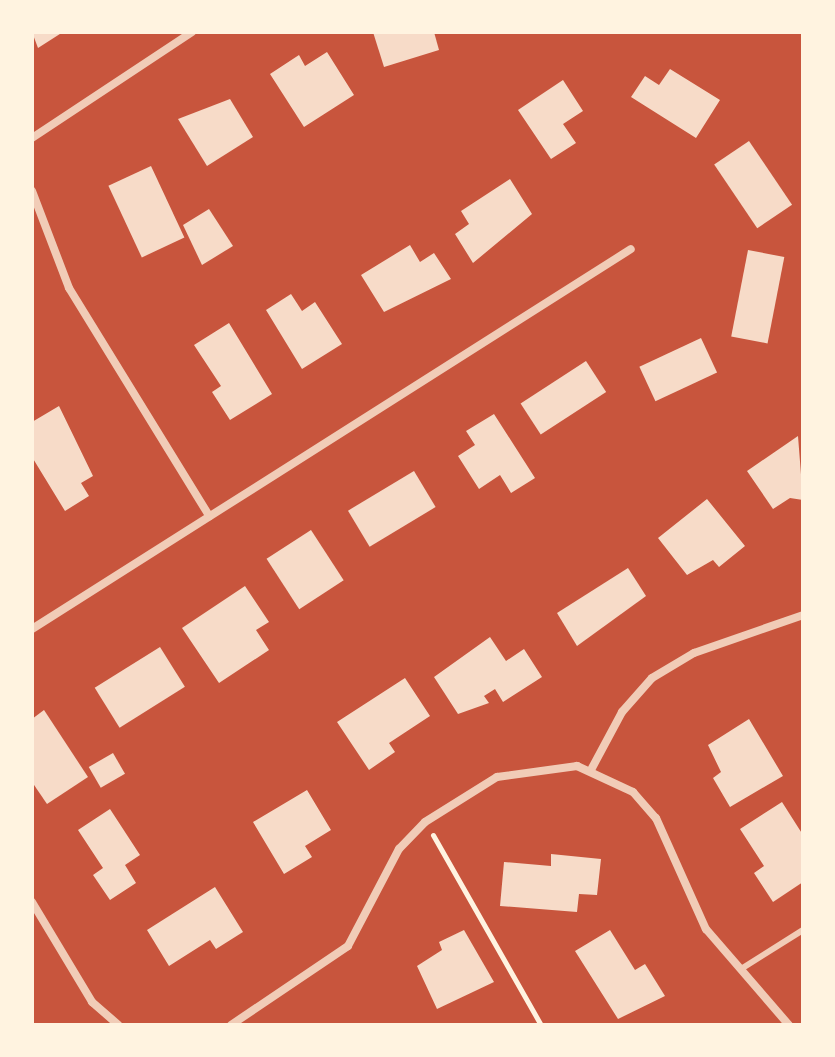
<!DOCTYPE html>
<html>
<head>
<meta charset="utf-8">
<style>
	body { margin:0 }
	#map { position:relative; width:835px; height:1057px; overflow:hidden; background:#c8553d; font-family:Inter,sans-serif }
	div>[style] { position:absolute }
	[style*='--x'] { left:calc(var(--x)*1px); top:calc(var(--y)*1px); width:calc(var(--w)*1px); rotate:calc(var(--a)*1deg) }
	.building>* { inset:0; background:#f7dbc8; transform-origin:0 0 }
	.path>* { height:5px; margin:-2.5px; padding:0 2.5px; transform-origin:2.5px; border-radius:2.5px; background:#fff3e0 }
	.service>* { height:6px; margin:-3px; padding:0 3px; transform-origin:3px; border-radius:3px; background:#f1ccb7 }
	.minor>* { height:8px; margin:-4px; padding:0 4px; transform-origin:4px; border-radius:4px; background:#f1ccb7 }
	span { translate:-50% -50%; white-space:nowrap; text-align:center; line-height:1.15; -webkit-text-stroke:8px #fff3e0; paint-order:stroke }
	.frame { position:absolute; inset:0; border:34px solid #fff3e0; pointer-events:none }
</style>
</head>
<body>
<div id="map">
	<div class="building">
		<div style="clip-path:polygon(32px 32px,63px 32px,38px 48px)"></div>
		<div style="clip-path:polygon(373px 32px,434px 32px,439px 50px,384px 67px)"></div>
		<div style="clip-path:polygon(327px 52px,354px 95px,304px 127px,270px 74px,299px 55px,305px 66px)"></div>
		<div style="clip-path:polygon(670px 69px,720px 100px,696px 138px,631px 97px,645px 76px,659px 85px)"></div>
		<div style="clip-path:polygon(563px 80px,583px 111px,563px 124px,576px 143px,551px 159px,518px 110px)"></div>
		<div style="clip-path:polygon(230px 99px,253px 137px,207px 166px,178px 119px)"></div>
		<div style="left:749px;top:141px;width:77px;height:42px;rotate:56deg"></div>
		<div style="left:151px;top:166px;width:79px;height:47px;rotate:65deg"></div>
		<div style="clip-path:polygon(510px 179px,532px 214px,473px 263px,455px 234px,469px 224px,461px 211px)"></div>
		<div style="clip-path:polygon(209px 209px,233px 246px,202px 265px,183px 225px)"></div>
		<div style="clip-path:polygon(410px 245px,420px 262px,434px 253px,451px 279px,384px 312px,361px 275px)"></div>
		<div style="left:748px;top:250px;width:37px;height:88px;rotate:11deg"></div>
		<div style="clip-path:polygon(291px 294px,302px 311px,315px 302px,342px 344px,302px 369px,266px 310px)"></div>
		<div style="clip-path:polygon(229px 323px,272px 394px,230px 420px,212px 392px,221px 386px,194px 345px)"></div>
		<div style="left:701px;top:338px;width:38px;height:68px;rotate:65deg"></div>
		<div style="left:586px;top:361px;width:37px;height:78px;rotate:57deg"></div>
		<div style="clip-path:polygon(59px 406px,93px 476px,81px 483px,89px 496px,65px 511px,32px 457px,32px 422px)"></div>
		<div style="clip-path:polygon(494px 414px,535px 478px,511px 493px,500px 475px,479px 489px,458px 456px,475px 445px,466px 431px)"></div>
		<div style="clip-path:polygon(798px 436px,803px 500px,790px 498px,773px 509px,747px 471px)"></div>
		<div style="left:414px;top:471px;width:42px;height:77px;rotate:59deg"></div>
		<div style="clip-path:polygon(707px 499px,745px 546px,719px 567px,713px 560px,687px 575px,658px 538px)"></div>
		<div style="left:311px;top:530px;width:60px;height:53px;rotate:57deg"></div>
		<div style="clip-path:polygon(628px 568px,646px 596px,577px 646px,557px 613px)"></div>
		<div style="clip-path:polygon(245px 586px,269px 622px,256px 630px,269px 650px,219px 683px,182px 628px)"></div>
		<div style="clip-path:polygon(490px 637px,506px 661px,524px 649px,542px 677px,503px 702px,495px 689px,484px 696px,489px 703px,458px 714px,434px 677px)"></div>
		<div style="left:160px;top:647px;width:47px;height:77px;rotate:58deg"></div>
		<div style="clip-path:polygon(405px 678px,430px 716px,389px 743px,395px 752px,369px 770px,337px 722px)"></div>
		<div style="clip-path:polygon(44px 710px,88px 777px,47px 804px,32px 782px,32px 719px)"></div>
		<div style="clip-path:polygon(749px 719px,783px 776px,730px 807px,713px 778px,721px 772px,708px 745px)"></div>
		<div style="left:113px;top:753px;width:24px;height:28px;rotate:60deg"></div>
		<div style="clip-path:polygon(307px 790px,331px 830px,305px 846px,312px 857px,284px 874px,253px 822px)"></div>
		<div style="clip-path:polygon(782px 802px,803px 835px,803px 882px,773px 902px,754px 873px,764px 866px,740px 829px)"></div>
		<div style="clip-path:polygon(110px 809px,140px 855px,125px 865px,136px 883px,110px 900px,93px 875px,103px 868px,78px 830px)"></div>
		<div style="clip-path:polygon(551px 854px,601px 859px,597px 895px,579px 894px,577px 912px,500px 906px,504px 862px,551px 866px)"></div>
		<div style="clip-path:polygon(215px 887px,243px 932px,216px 949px,210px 940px,169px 966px,147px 930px)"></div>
		<div style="clip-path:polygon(464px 930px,494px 982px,437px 1009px,417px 966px,442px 950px,439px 942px)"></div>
		<div style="clip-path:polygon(610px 930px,635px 970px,645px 964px,665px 996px,618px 1019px,575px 951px)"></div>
	</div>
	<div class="path">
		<div style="--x:433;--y:835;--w:219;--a:60.4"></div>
	</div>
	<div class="service">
		<div style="--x:741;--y:969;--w:73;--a:-32.2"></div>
	</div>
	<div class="minor">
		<div style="--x:32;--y:138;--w:192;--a:-33.5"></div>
		<div style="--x:32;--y:191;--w:104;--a:69.1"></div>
		<div style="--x:69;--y:288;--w:268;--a:58.4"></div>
		<div style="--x:32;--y:629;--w:709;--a:-32.39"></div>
		<div style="--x:592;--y:768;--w:64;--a:-61.8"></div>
		<div style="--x:622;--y:712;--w:45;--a:-48.6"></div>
		<div style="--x:652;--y:678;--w:49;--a:-30.8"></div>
		<div style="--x:694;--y:653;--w:115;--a:-19.2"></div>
		<div style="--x:32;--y:902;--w:117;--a:59"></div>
		<div style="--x:92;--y:1002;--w:35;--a:41"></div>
		<div style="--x:231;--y:1025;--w:141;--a:-34"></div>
		<div style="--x:348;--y:946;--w:110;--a:-62.3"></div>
		<div style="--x:399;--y:849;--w:37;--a:-46"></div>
		<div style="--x:425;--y:822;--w:85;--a:-32"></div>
		<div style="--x:497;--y:777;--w:81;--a:-7.8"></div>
		<div style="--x:577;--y:766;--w:62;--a:24.9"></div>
		<div style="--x:633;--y:792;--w:35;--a:49"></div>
		<div style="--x:656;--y:818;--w:122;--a:65.8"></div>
		<div style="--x:706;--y:929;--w:127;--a:49.2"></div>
	</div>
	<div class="frame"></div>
</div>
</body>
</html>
